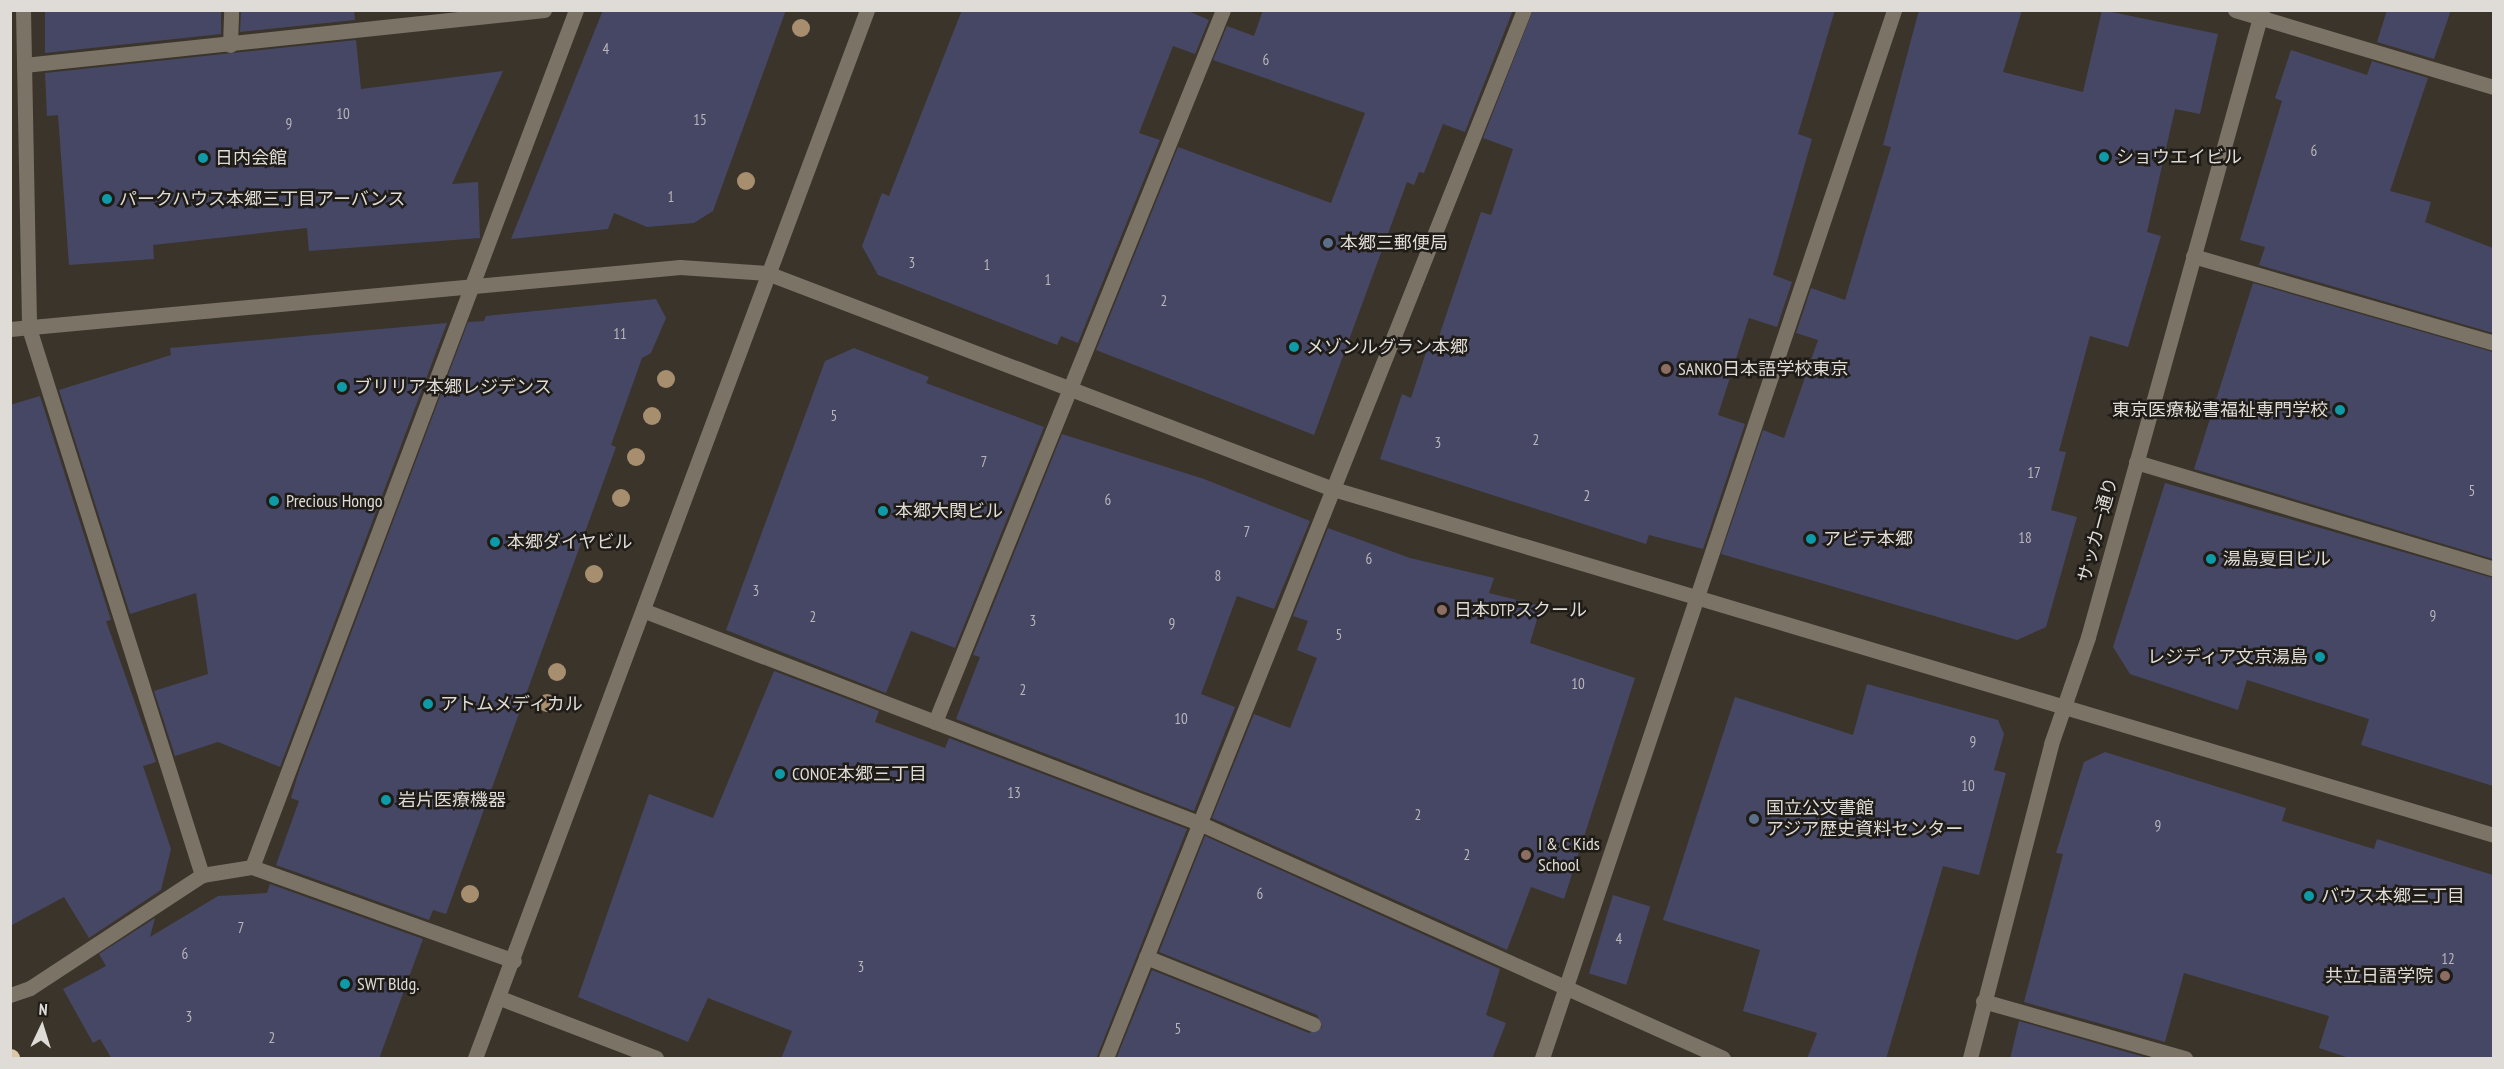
<!DOCTYPE html>
<html>
<head>
<meta charset="utf-8">
<style>
	body { margin:0 }
	#map { position:relative; width:2504px; height:1069px; overflow:hidden; background:#3b342b; font-family:"PT Sans Narrow","Noto Sans JP",sans-serif }
	div>[style] { position:absolute }
	[style*='--x'] { left:calc(var(--x)*1px); top:calc(var(--y)*1px); width:calc(var(--w)*1px); rotate:calc(var(--a)*1deg) }
	.building>* { inset:0; background:#464764; transform-origin:0 0 }
	.minor>* { height:15px; margin:-7.5px; padding:0 7.5px; transform-origin:7.5px; border-radius:7.5px; background:#7b7366 }
	.highway>* { height:18px; margin:-9px; padding:0 9px; transform-origin:9px; border-radius:9px; background:#dbc8a8 }
	.trees>* { width:18px; height:18px; margin:-9px; border-radius:50%; background:#a68e6e }
	.dots>* { width:16px; height:16px; translate:-50% -50%; box-sizing:border-box; border:3px solid #1f1c18; border-radius:50% }
	span { translate:-50% -50%; white-space:nowrap; text-align:center; line-height:1.15; -webkit-text-stroke:5px #1f1c18; paint-order:stroke }
	.number-label { font-size:15px; color:#b9b6ba }
	.number-label span { -webkit-text-stroke-width:0 }
	.poi-label { font-size:18px; color:#dfdbd6 }
	.left { translate:0 -50%; text-align:left }
	.right { translate:-100% -50%; text-align:right }
	.street-label { font-size:18px; color:#dfdbd6 }
	.frame { position:absolute; inset:0; border:12px solid #dfdbd6; pointer-events:none }
	.north { position:absolute; left:12px; top:997px; width:60px; height:60px; -webkit-text-stroke:4px #1f1c18; paint-order:stroke; rotate:4deg; font-size:16px; font-weight:700; line-height:24px; text-align:center; color:#dfdbd6 }
	.north::after { content:''; display:block; margin:auto; width:21px; height:27px; background:#dfdbd6; clip-path:polygon(50% 0,100% 100%,50% 72%,0 100%) }
</style>
</head>
<body>
<div id="map">
	<div class="building">
		<div style="clip-path:polygon(45px 10px,221px 10px,221px 34px,45px 53px)"></div>
		<div style="clip-path:polygon(241px 10px,354px 10px,355px 20px,240px 32px)"></div>
		<div style="clip-path:polygon(603px 10px,786px 10px,713px 211px,694px 223px,647px 227px,614px 213px,608px 229px,511px 239px)"></div>
		<div style="clip-path:polygon(962px 10px,1186px 10px,1209px 20px,1195px 54px,1173px 46px,1139px 133px,1160px 140px,1078px 343px,1061px 336px,1057px 345px,878px 275px,862px 246px,882px 193px,889px 196px)"></div>
		<div style="clip-path:polygon(1263px 10px,1513px 10px,1465px 132px,1443px 124px,1424px 173px,1419px 172px,1414px 185px,1407px 182px,1314px 435px,1096px 350px,1178px 147px,1331px 203px,1365px 113px,1213px 60px,1227px 26px,1254px 36px)"></div>
		<div style="clip-path:polygon(1533px 10px,1835px 10px,1798px 134px,1812px 139px,1773px 275px,1792px 282px,1777px 327px,1749px 318px,1718px 415px,1745px 424px,1703px 549px,1649px 535px,1646px 544px,1380px 459px,1402px 394px,1411px 398px,1430px 340px,1437px 342px,1481px 212px,1491px 215px,1513px 149px,1483px 138px)"></div>
		<div style="clip-path:polygon(1919px 10px,2022px 10px,2003px 72px,2083px 92px,2102px 10px,2218px 34px,2200px 114px,2175px 109px,2147px 232px,2161px 236px,2128px 347px,2090px 336px,2059px 451px,2066px 452px,2051px 510px,2077px 517px,2046px 627px,2017px 640px,1721px 554px,1763px 430px,1784px 438px,1818px 340px,1796px 333px,1811px 288px,1845px 300px,1891px 147px,1883px 145px)"></div>
		<div style="clip-path:polygon(2387px 10px,2451px 10px,2434px 59px,2377px 42px)"></div>
		<div style="clip-path:polygon(356px 40px,361px 89px,503px 71px,452px 184px,478px 182px,480px 238px,309px 251px,307px 228px,153px 245px,154px 259px,69px 265px,58px 115px,47px 116px,45px 73px)"></div>
		<div style="clip-path:polygon(2291px 50px,2367px 75px,2372px 61px,2428px 78px,2390px 191px,2431px 202px,2425px 222px,2493px 248px,2493px 333px,2259px 265px,2265px 247px,2240px 240px,2282px 101px,2275px 98px)"></div>
		<div style="clip-path:polygon(2253px 283px,2493px 352px,2493px 559px,2194px 469px)"></div>
		<div style="clip-path:polygon(656px 299px,666px 318px,651px 353px,642px 358px,611px 445px,616px 447px,446px 914px,433px 910px,429px 920px,276px 865px,299px 801px,291px 798px,298px 774px,468px 322px,484px 321px,486px 316px)"></div>
		<div style="clip-path:polygon(447px 323px,280px 767px,218px 742px,175px 756px,154px 691px,208px 674px,196px 593px,130px 614px,59px 390px,171px 355px,170px 348px)"></div>
		<div style="clip-path:polygon(854px 348px,929px 377px,926px 383px,1044px 427px,955px 648px,911px 631px,886px 693px,726px 630px,825px 361px)"></div>
		<div style="clip-path:polygon(40px 396px,111px 620px,106px 621px,156px 762px,143px 766px,171px 849px,161px 890px,89px 938px,64px 897px,10px 926px,10px 405px)"></div>
		<div style="clip-path:polygon(1062px 434px,1204px 479px,1310px 521px,1274px 609px,1237px 596px,1201px 694px,1235px 707px,1194px 811px,956px 719px,980px 657px,973px 655px)"></div>
		<div style="clip-path:polygon(2165px 483px,2493px 578px,2493px 786px,2361px 745px,2369px 719px,2247px 680px,2238px 710px,2130px 674px,2113px 647px)"></div>
		<div style="clip-path:polygon(1328px 528px,1410px 558px,1494px 578px,1489px 593px,1541px 606px,1530px 643px,1635px 678px,1564px 899px,1531px 887px,1507px 950px,1212px 818px,1254px 714px,1290px 728px,1317px 658px,1297px 650px,1308px 621px,1293px 616px)"></div>
		<div style="clip-path:polygon(774px 671px,879px 711px,875px 722px,945px 748px,949px 738px,1187px 829px,1096px 1059px,781px 1059px,792px 1031px,708px 998px,688px 1042px,578px 997px,649px 794px,713px 818px)"></div>
		<div style="clip-path:polygon(1867px 684px,1998px 720px,2004px 734px,1994px 770px,2006px 773px,1979px 875px,1943px 866px,1886px 1059px,1807px 1059px,1817px 1033px,1743px 1011px,1760px 950px,1663px 920px,1735px 697px,1853px 735px)"></div>
		<div style="clip-path:polygon(2105px 752px,2286px 808px,2282px 821px,2374px 849px,2377px 839px,2493px 875px,2493px 1059px,2352px 1059px,2319px 1048px,2329px 1016px,2184px 973px,2165px 1042px,2024px 1002px,2063px 854px,2056px 853px,2084px 762px)"></div>
		<div style="clip-path:polygon(1205px 836px,1500px 969px,1486px 1015px,1506px 1023px,1492px 1059px,1116px 1059px,1152px 970px,1309px 1033px,1322px 1027px,1317px 1015px,1159px 952px)"></div>
		<div style="clip-path:polygon(270px 884px,423px 939px,379px 1059px,112px 1059px,100px 1039px,93px 1043px,63px 989px,106px 966px,99px 954px,155px 918px,150px 937px,218px 896px,267px 893px)"></div>
		<div style="left:1613px;top:895px;width:39px;height:82px;rotate:17deg"></div>
		<div style="clip-path:polygon(2019px 1021px,2151px 1059px,2010px 1059px)"></div>
	</div>
	<div class="minor">
		<div style="--x:23;--y:10;--w:318;--a:88.9"></div>
		<div style="--x:29;--y:328;--w:574;--a:72.45"></div>
		<div style="--x:2235;--y:10;--w:270;--a:16.6"></div>
		<div style="--x:230;--y:45;--w:35;--a:-88"></div>
		<div style="--x:24;--y:65;--w:523;--a:-6.04"></div>
		<div style="--x:2193;--y:256;--w:313;--a:16.1"></div>
		<div style="--x:10;--y:329;--w:673;--a:-5.29"></div>
		<div style="--x:680;--y:267;--w:87;--a:3.9"></div>
		<div style="--x:767;--y:273;--w:603;--a:20.9"></div>
		<div style="--x:1330;--y:488;--w:1215;--a:16.6"></div>
		<div style="--x:2136;--y:462;--w:374;--a:16.6"></div>
		<div style="--x:645;--y:611;--w:593;--a:20.94"></div>
		<div style="--x:1199;--y:823;--w:574;--a:24.15"></div>
		<div style="--x:935;--y:722;--w:768;--a:-67.98"></div>
		<div style="--x:252;--y:867;--w:916;--a:-69.29"></div>
		<div style="--x:1146;--y:957;--w:180;--a:21.9"></div>
		<div style="--x:10;--y:995;--w:21;--a:-19"></div>
		<div style="--x:30;--y:988;--w:206;--a:-33.3"></div>
		<div style="--x:202;--y:875;--w:51;--a:-9.1"></div>
		<div style="--x:252;--y:867;--w:278;--a:19.7"></div>
		<div style="--x:500;--y:998;--w:167;--a:21"></div>
		<div style="--x:1983;--y:1001;--w:210;--a:15.8"></div>
		<div style="--x:475;--y:1058;--w:1119;--a:-69.49"></div>
		<div style="--x:1106;--y:1058;--w:1128;--a:-68.26"></div>
		<div style="--x:1542;--y:1058;--w:1106;--a:-71.43"></div>
		<div style="--x:1970;--y:1058;--w:324;--a:-75.5"></div>
		<div style="--x:2051;--y:744;--w:113;--a:-70.9"></div>
		<div style="--x:2088;--y:637;--w:651;--a:-74.49"></div>
	</div>
	<div class="highway">
		<div style="--x:10;--y:1058;--w:1;--a:0"></div>
	</div>
	<div class="trees">
		<div style="left:801px;top:28px"></div>
		<div style="left:746px;top:181px"></div>
		<div style="left:666px;top:379px"></div>
		<div style="left:652px;top:416px"></div>
		<div style="left:636px;top:457px"></div>
		<div style="left:621px;top:498px"></div>
		<div style="left:594px;top:574px"></div>
		<div style="left:557px;top:672px"></div>
		<div style="left:547px;top:703px"></div>
		<div style="left:470px;top:894px"></div>
	</div>
	<div class="dots">
		<div style="left:2104px;top:157px;background:#0f9aa8"></div>
		<div style="left:203px;top:158px;background:#0f9aa8"></div>
		<div style="left:107px;top:199px;background:#0f9aa8"></div>
		<div style="left:1328px;top:243px;background:#5c6f8a"></div>
		<div style="left:1294px;top:347px;background:#0f9aa8"></div>
		<div style="left:1666px;top:369px;background:#8d6e63"></div>
		<div style="left:342px;top:387px;background:#0f9aa8"></div>
		<div style="left:2340px;top:410px;background:#0f9aa8"></div>
		<div style="left:274px;top:501px;background:#0f9aa8"></div>
		<div style="left:883px;top:511px;background:#0f9aa8"></div>
		<div style="left:1811px;top:539px;background:#0f9aa8"></div>
		<div style="left:495px;top:542px;background:#0f9aa8"></div>
		<div style="left:2211px;top:559px;background:#0f9aa8"></div>
		<div style="left:1442px;top:610px;background:#8d6e63"></div>
		<div style="left:2320px;top:657px;background:#0f9aa8"></div>
		<div style="left:428px;top:704px;background:#0f9aa8"></div>
		<div style="left:780px;top:774px;background:#0f9aa8"></div>
		<div style="left:386px;top:800px;background:#0f9aa8"></div>
		<div style="left:1754px;top:819px;background:#5c6f8a"></div>
		<div style="left:1526px;top:855px;background:#8d6e63"></div>
		<div style="left:2309px;top:896px;background:#0f9aa8"></div>
		<div style="left:2445px;top:976px;background:#8d6e63"></div>
		<div style="left:345px;top:984px;background:#0f9aa8"></div>
	</div>
	<div class="number-label">
		<span style="left:606px;top:49px">4</span>
		<span style="left:1266px;top:60px">6</span>
		<span style="left:343px;top:114px">10</span>
		<span style="left:700px;top:120px">15</span>
		<span style="left:289px;top:124px">9</span>
		<span style="left:2314px;top:151px">6</span>
		<span style="left:671px;top:197px">1</span>
		<span style="left:912px;top:263px">3</span>
		<span style="left:987px;top:265px">1</span>
		<span style="left:1048px;top:280px">1</span>
		<span style="left:1164px;top:301px">2</span>
		<span style="left:620px;top:334px">11</span>
		<span style="left:834px;top:416px">5</span>
		<span style="left:1536px;top:440px">2</span>
		<span style="left:1438px;top:443px">3</span>
		<span style="left:984px;top:462px">7</span>
		<span style="left:2034px;top:473px">17</span>
		<span style="left:2472px;top:491px">5</span>
		<span style="left:1587px;top:496px">2</span>
		<span style="left:1108px;top:500px">6</span>
		<span style="left:1247px;top:532px">7</span>
		<span style="left:2025px;top:538px">18</span>
		<span style="left:1369px;top:559px">6</span>
		<span style="left:1218px;top:576px">8</span>
		<span style="left:756px;top:591px">3</span>
		<span style="left:2433px;top:616px">9</span>
		<span style="left:813px;top:617px">2</span>
		<span style="left:1033px;top:621px">3</span>
		<span style="left:1172px;top:624px">9</span>
		<span style="left:1339px;top:635px">5</span>
		<span style="left:1578px;top:684px">10</span>
		<span style="left:1023px;top:690px">2</span>
		<span style="left:1181px;top:719px">10</span>
		<span style="left:1973px;top:742px">9</span>
		<span style="left:1968px;top:786px">10</span>
		<span style="left:1014px;top:793px">13</span>
		<span style="left:1418px;top:815px">2</span>
		<span style="left:2158px;top:826px">9</span>
		<span style="left:1467px;top:855px">2</span>
		<span style="left:1260px;top:894px">6</span>
		<span style="left:241px;top:928px">7</span>
		<span style="left:1619px;top:939px">4</span>
		<span style="left:185px;top:954px">6</span>
		<span style="left:2448px;top:959px">12</span>
		<span style="left:861px;top:967px">3</span>
		<span style="left:189px;top:1017px">3</span>
		<span style="left:1178px;top:1029px">5</span>
		<span style="left:272px;top:1038px">2</span>
	</div>
	<div class="poi-label">
		<span class="left" style="left:2116px;top:157px">ショウエイビル</span>
		<span class="left" style="left:215px;top:158px">日内会館</span>
		<span class="left" style="left:119px;top:199px">パークハウス本郷三丁目アーバンス</span>
		<span class="left" style="left:1340px;top:243px">本郷三郵便局</span>
		<span class="left" style="left:1306px;top:347px">メゾンルグラン本郷</span>
		<span class="left" style="left:1678px;top:369px">SANKO日本語学校東京</span>
		<span class="left" style="left:354px;top:387px">ブリリア本郷レジデンス</span>
		<span class="right" style="left:2328px;top:410px">東京医療秘書福祉専門学校</span>
		<span class="left" style="left:286px;top:501px">Precious Hongo</span>
		<span class="left" style="left:895px;top:511px">本郷大関ビル</span>
		<span class="left" style="left:1823px;top:539px">アビテ本郷</span>
		<span class="left" style="left:507px;top:542px">本郷ダイヤビル</span>
		<span class="left" style="left:2223px;top:559px">湯島夏目ビル</span>
		<span class="left" style="left:1454px;top:610px">日本DTPスクール</span>
		<span class="right" style="left:2308px;top:657px">レジディア文京湯島</span>
		<span class="left" style="left:440px;top:704px">アトムメディカル</span>
		<span class="left" style="left:792px;top:774px">CONOE本郷三丁目</span>
		<span class="left" style="left:398px;top:800px">岩片医療機器</span>
		<span class="left" style="left:1766px;top:819px">国立公文書館<br>アジア歴史資料センター</span>
		<span class="left" style="left:1538px;top:855px">I &amp; C Kids<br>School</span>
		<span class="left" style="left:2321px;top:896px">バウス本郷三丁目</span>
		<span class="right" style="left:2433px;top:976px">共立日語学院</span>
		<span class="left" style="left:357px;top:984px">SWT Bldg.</span>
	</div>
	<div class="street-label">
		<span style="left:2098px;top:530px;rotate:-75deg">サッカー通り</span>
	</div>
	<div class="frame"></div>
	<div class="north">N</div>
</div>
</body>
</html>
